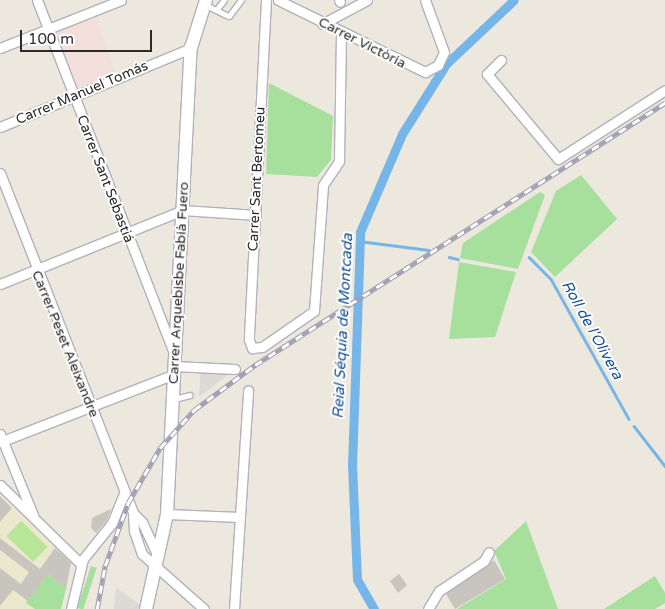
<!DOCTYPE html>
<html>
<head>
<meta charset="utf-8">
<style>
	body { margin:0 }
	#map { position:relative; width:665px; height:609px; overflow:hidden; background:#ece8dd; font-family:"Varela Round",sans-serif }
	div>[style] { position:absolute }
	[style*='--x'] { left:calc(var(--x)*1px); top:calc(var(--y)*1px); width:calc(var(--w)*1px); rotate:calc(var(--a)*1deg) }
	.education>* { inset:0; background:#ece8ce }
	.medical>* { inset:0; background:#f2dedb; transform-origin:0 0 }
	.green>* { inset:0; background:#a7df9d; transform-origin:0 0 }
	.pitch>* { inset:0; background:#b7e699; transform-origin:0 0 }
	.plaza>* { inset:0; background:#dcdad4 }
	.stream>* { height:2.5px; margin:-1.25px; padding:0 1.25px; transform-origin:1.25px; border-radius:1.25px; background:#76b5e8 }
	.canal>* { height:9px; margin:-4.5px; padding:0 4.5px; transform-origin:4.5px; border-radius:4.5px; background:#76b5e8 }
	.building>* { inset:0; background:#c7c5bd }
	.roads { filter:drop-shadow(1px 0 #b1b1bd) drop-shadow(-1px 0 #b1b1bd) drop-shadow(0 1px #b1b1bd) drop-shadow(0 -1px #b1b1bd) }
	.lane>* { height:4.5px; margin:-2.25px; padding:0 2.25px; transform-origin:2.25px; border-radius:2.25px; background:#fff }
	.street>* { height:9px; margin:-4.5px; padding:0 4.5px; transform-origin:4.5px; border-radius:4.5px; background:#fff }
	.secondary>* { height:12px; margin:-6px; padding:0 6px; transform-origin:6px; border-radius:6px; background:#fff }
	.rail>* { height:4.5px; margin-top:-2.25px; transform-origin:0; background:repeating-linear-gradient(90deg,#fff 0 8px,#a1a0b4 0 16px); box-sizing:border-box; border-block:1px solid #a1a0b4 }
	span { translate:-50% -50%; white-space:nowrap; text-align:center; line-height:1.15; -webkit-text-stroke:4px #fff; paint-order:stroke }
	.street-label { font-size:14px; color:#2a2a2a }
	.water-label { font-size:15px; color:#155194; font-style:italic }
	.scale { position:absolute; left:20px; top:30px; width:132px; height:22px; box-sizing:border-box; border:2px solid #2a2a2a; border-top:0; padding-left:6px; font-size:15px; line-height:18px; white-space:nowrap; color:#2a2a2a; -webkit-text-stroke:4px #fff; paint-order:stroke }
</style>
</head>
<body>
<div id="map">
	<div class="education">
		<div style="clip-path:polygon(0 496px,71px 563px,61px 609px,0 609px)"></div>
	</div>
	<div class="medical">
		<div style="left:96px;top:17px;width:61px;height:43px;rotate:71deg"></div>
	</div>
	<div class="green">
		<div style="clip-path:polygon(269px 83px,333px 116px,331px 160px,317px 177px,266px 174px)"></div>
		<div style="clip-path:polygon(581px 175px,617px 219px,555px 277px,531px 252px,556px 191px)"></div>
		<div style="clip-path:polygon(540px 192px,545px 195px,518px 269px,460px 258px,463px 243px)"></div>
		<div style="clip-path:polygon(459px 262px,516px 272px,495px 337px,449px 339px)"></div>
		<div style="clip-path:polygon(526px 521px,558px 609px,457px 609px,506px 579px,494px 551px)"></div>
		<div style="left:91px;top:566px;width:6px;height:44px;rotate:18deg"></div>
		<div style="clip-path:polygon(48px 574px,66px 589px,61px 609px,35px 609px,26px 603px)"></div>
		<div style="clip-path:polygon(655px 576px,665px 593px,665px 603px,655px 609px,604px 609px)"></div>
	</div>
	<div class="pitch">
		<div style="left:21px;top:521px;width:37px;height:21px;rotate:44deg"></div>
	</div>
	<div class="plaza">
		<div style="clip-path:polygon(201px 368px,235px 369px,199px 397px)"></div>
		<div style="clip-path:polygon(116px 587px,141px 606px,141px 609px,114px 609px)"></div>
	</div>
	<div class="stream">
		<div style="--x:359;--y:241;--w:70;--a:7.4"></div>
		<div style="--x:449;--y:257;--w:9;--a:13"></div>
		<div style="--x:529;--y:257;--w:31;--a:45"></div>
		<div style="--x:551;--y:279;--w:160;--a:60.9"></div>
		<div style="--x:634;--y:426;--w:51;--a:52.2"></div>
	</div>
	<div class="canal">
		<div style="--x:374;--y:609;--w:34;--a:-120"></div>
		<div style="--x:357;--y:579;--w:113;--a:-92.5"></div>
		<div style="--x:352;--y:466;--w:234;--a:-88"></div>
		<div style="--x:360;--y:232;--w:107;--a:-66.8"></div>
		<div style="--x:402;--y:134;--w:83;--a:-57.8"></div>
		<div style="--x:446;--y:64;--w:93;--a:-43.3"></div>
	</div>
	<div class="building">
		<div style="clip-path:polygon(0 496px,12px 508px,0 522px)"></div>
		<div style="clip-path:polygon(111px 509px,107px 520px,96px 533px,91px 528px,92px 518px)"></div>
		<div style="clip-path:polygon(0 538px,40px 569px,55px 548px,71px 563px,66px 589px,48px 574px,28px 601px,13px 590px,0 606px,0 568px,21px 584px,29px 572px,0 550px)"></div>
		<div style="clip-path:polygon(494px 560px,505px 579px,455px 609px,446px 594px)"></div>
		<div style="clip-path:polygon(399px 574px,407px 585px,398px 593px,390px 581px)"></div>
	</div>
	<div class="roads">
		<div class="lane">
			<div style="--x:206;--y:5;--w:25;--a:26"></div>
			<div style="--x:229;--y:16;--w:20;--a:-53"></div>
			<div style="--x:217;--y:9;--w:11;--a:-52"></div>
			<div style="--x:174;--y:399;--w:16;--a:-14"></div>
		</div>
		<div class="street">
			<div style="--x:37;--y:0;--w:380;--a:68.8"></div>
			<div style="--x:266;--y:0;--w:340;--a:92.9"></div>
			<div style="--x:249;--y:340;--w:9;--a:69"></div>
			<div style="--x:252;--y:348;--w:10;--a:-6"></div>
			<div style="--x:262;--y:347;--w:63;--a:-34.7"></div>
			<div style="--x:314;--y:311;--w:126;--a:-85.9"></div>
			<div style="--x:323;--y:185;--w:29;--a:-56"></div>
			<div style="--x:339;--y:161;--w:128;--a:-89.1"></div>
			<div style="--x:278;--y:0;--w:164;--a:26.1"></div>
			<div style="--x:425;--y:72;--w:15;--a:-28"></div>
			<div style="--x:438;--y:65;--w:14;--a:-65"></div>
			<div style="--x:444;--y:52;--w:55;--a:-110.1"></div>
			<div style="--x:339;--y:0;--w:2;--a:63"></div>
			<div style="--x:322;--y:24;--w:51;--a:-28.1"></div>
			<div style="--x:0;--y:48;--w:130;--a:-21.6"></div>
			<div style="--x:501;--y:60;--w:20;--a:135"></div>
			<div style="--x:487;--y:74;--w:111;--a:50.1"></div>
			<div style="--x:558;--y:159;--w:127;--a:-32.8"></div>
			<div style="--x:0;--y:127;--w:207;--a:-22.5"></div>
			<div style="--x:0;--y:173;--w:365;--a:68.6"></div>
			<div style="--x:0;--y:284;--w:197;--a:-22"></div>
			<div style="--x:183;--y:210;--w:73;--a:3.9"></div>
			<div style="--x:174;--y:366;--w:61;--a:2.8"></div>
			<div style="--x:0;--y:434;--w:87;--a:67.8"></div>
			<div style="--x:0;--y:442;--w:187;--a:-21.3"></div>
			<div style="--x:0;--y:485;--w:113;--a:44.3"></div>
			<div style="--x:133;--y:513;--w:18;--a:87"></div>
			<div style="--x:134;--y:531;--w:24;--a:71"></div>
			<div style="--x:142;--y:554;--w:83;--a:41.6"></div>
			<div style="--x:133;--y:513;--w:13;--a:45"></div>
			<div style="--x:142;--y:522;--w:38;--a:65"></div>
			<div style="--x:167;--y:514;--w:73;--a:2.4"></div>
			<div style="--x:71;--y:609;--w:51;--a:-76.5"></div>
			<div style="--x:83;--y:559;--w:46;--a:-51.1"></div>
			<div style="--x:112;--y:523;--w:31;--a:-68"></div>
			<div style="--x:234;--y:609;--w:219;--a:-86.3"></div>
			<div style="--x:428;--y:609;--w:21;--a:-59"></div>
			<div style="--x:439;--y:591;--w:54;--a:-33.7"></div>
			<div style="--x:484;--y:561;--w:10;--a:-61"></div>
		</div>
		<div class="secondary">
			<div style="--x:146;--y:609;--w:97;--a:-77.5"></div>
			<div style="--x:167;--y:514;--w:467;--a:-87.1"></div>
			<div style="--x:191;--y:48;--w:50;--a:-72.6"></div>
		</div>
	</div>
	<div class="rail">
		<div style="--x:97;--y:609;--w:44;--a:-79.5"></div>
		<div style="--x:105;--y:566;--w:67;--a:-69.9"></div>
		<div style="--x:128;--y:503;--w:64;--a:-59.8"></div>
		<div style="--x:160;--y:448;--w:51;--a:-48.2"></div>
		<div style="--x:194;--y:410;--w:76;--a:-36.4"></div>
		<div style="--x:255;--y:365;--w:487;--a:-32.6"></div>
	</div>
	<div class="street-label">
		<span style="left:362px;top:43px;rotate:27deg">Carrer Victòria</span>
		<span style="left:82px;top:93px;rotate:-23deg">Carrer Manuel Tomás</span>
		<span style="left:105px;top:179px;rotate:69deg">Carrer Sant Sebastiá</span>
		<span style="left:257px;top:179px;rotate:-87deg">Carrer Sant Bertomeu</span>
		<span style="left:179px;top:283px;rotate:-87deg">Carrer Arquebisbe Fabià Fuero</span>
		<span style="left:65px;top:344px;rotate:68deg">Carrer Peset Aleixandre</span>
	</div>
	<div class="water-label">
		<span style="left:343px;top:326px;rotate:-87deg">Reial Séquia de Montcada</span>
		<span style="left:592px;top:330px;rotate:61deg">Roll de l'Olivera</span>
	</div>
	<div class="scale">100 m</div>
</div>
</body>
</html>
